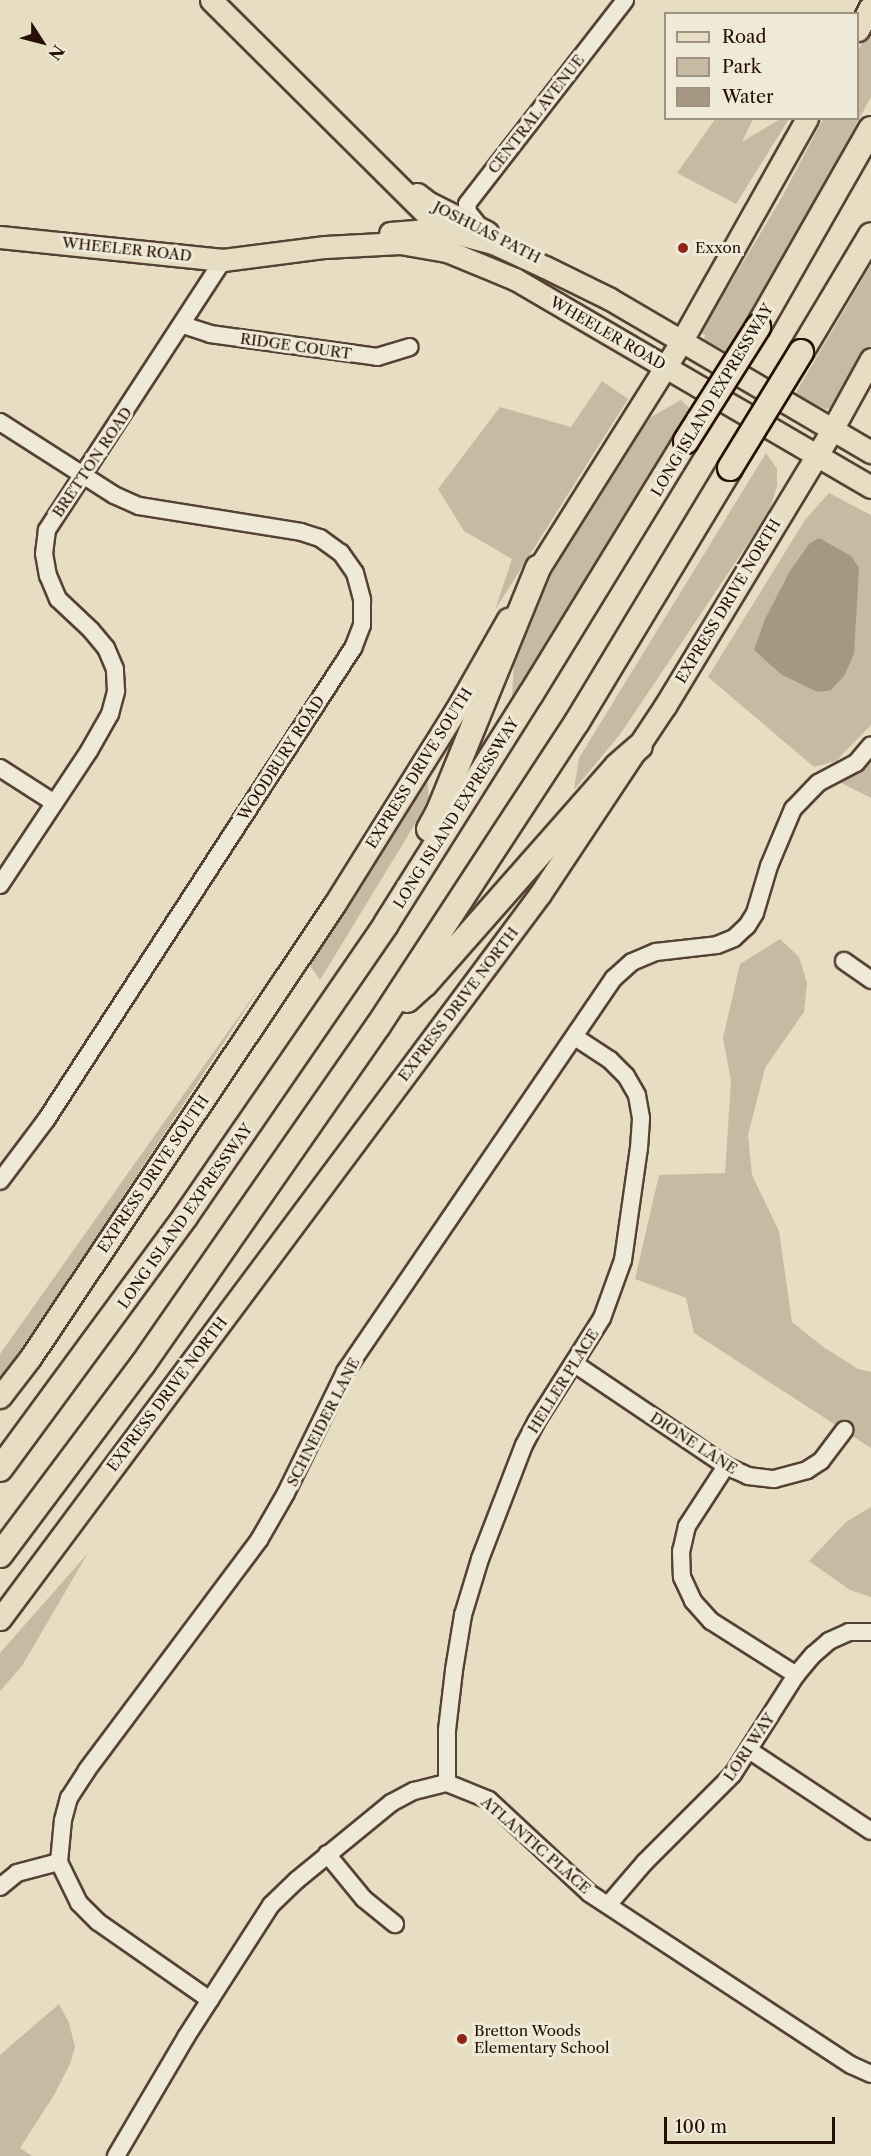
<!DOCTYPE html>
<html>
<head>
<meta charset="utf-8">
<style>
	body { margin:0 }
	#map { position:relative; width:871px; height:2156px; overflow:hidden; background:#e7ddc2; font-family:"Libre Caslon Text",serif }
	div>[style] { position:absolute }
	[style*='--x'] { left:calc(var(--x)*1px); top:calc(var(--y)*1px); width:calc(var(--w)*1px); rotate:calc(var(--a)*1deg) }
	.green>* { inset:0; background:#c6baa2 }
	.water>* { inset:0; background:#a59781 }
	.roads { filter:drop-shadow(2px 0 #564234) drop-shadow(-2px 0 #564234) drop-shadow(0 2px #564234) drop-shadow(0 -2px #564234) }
	.minor>* { height:16px; margin:-8px; padding:0 8px; transform-origin:8px; border-radius:8px; background:#efe9d7 }
	.major>* { height:21px; margin:-10.5px; padding:0 10.5px; transform-origin:10.5px; border-radius:10.5px; background:#e7ddc2 }
	.highway>* { height:24px; margin:-12px; padding:0 12px; transform-origin:12px; border-radius:12px; background:#e7ddc2 }
	.bridges { filter:drop-shadow(2px 0 #260f04) drop-shadow(-2px 0 #260f04) drop-shadow(0 2px #260f04) drop-shadow(0 -2px #260f04) }
	.highway-bridge>* { height:24px; margin:-12px; padding:0 12px; transform-origin:12px; border-radius:12px; background:#e7ddc2 }
	.dots>* { width:16px; height:16px; translate:-50% -50%; box-sizing:border-box; border:3px solid #efe9d7; border-radius:50% }
	span { translate:-50% -50%; white-space:nowrap; text-align:center; line-height:1.15; -webkit-text-stroke:6px #efe9d7; paint-order:stroke }
	.street-label { font-size:15px; color:#260f04 }
	.poi-label { font-size:15px; color:#260f04 }
	.left { translate:0 -50%; text-align:left }
	.legend { position:absolute; left:664px; top:12px; width:195px; height:108px; box-sizing:border-box; background:#efe9d7; border:2px solid #9f9283; margin:0; padding:8px 10px; list-style:none; font-size:18px; color:#260f04 }
	.legend li { display:flex; align-items:center; gap:12px; height:30px }
	.legend b { width:30px; border:2px solid #9f9283 }
	.north { position:absolute; left:12px; top:12px; width:60px; height:60px; -webkit-text-stroke:4px #efe9d7; paint-order:stroke; rotate:126deg; font-size:16px; font-weight:700; line-height:24px; text-align:center; color:#260f04 }
	.north::after { content:''; display:block; margin:auto; width:21px; height:27px; background:#260f04; clip-path:polygon(50% 0,100% 100%,50% 72%,0 100%) }
	.scale { position:absolute; left:664px; top:2117px; width:171px; height:27px; box-sizing:border-box; border:3px solid #260f04; border-top:0; padding-left:8px; font-size:18px; line-height:21px; white-space:nowrap; color:#260f04; -webkit-text-stroke:4px #efe9d7; paint-order:stroke }
</style>
</head>
<body>
<div id="map">
	<div class="green">
		<div style="clip-path:polygon(871px 24px,871px 97px,731px 354px,704px 339px,705px 335px,701px 333px,782px 197px,823px 119px,858px 118px,858px 51px)"></div>
		<div style="clip-path:polygon(716px 118px,753px 119px,742px 142px,780px 119px,789px 119px,736px 204px,677px 173px)"></div>
		<div style="clip-path:polygon(871px 265px,871px 345px,835px 408px,825px 409px,795px 394px)"></div>
		<div style="clip-path:polygon(602px 381px,628px 399px,495px 610px,512px 559px,464px 531px,438px 489px,500px 407px,571px 427px)"></div>
		<div style="clip-path:polygon(681px 400px,691px 410px,512px 701px,514px 657px,547px 580px,633px 439px,651px 417px)"></div>
		<div style="clip-path:polygon(766px 453px,777px 469px,777px 486px,769px 512px,621px 733px,574px 790px,579px 758px)"></div>
		<div style="clip-path:polygon(evenodd,829px 493px,871px 515px,871px 725px,836px 761px,814px 767px,708px 677px,805px 520px,829px 493px,809px 544px,854px 623px,854px 654px,765px 619px,809px 544px)"></div>
		<div style="clip-path:polygon(871px 757px,871px 798px,837px 781px)"></div>
		<div style="clip-path:polygon(427px 776px,429px 798px,415px 824px,320px 980px,310px 966px)"></div>
		<div style="clip-path:polygon(780px 939px,799px 957px,807px 983px,804px 1012px,765px 1068px,748px 1135px,752px 1175px,779px 1231px,792px 1322px,822px 1346px,858px 1369px,871px 1372px,871px 1448px,694px 1333px,686px 1298px,635px 1279px,659px 1175px,725px 1173px,731px 1081px,723px 1038px,740px 964px)"></div>
		<div style="clip-path:polygon(264px 981px,96px 1238px,0 1379px,0 1354px)"></div>
		<div style="clip-path:polygon(871px 1507px,871px 1597px,850px 1590px,809px 1561px,846px 1522px)"></div>
		<div style="clip-path:polygon(88px 1553px,22px 1666px,0 1691px,0 1653px)"></div>
		<div style="clip-path:polygon(59px 2004px,69px 2023px,75px 2047px,70px 2064px,54px 2095px,20px 2148px,32px 2156px,0 2156px,0 2055px)"></div>
	</div>
	<div class="water">
		<div style="clip-path:polygon(819px 538px,851px 556px,859px 568px,854px 654px,844px 676px,831px 690px,818px 692px,782px 675px,754px 650px,765px 619px,790px 571px,809px 544px)"></div>
	</div>
	<div class="roads">
		<div class="minor">
			<div style="--x:480;--y:227;--w:19;--a:-129"></div>
			<div style="--x:468;--y:212;--w:8;--a:-97"></div>
			<div style="--x:467;--y:204;--w:258;--a:-52.2"></div>
			<div style="--x:183;--y:325;--w:28;--a:18"></div>
			<div style="--x:210;--y:334;--w:169;--a:7.8"></div>
			<div style="--x:377;--y:357;--w:34;--a:-17"></div>
			<div style="--x:0;--y:422;--w:135;--a:32.6"></div>
			<div style="--x:114;--y:495;--w:27;--a:24"></div>
			<div style="--x:139;--y:506;--w:164;--a:9.1"></div>
			<div style="--x:301;--y:532;--w:20;--a:18"></div>
			<div style="--x:320;--y:538;--w:26;--a:36"></div>
			<div style="--x:341;--y:553;--w:24;--a:55"></div>
			<div style="--x:355;--y:573;--w:28;--a:75"></div>
			<div style="--x:362;--y:600;--w:25;--a:90"></div>
			<div style="--x:362;--y:625;--w:25;--a:111"></div>
			<div style="--x:353;--y:648;--w:563;--a:123.04"></div>
			<div style="--x:46;--y:1120;--w:76;--a:127"></div>
			<div style="--x:0;--y:768;--w:63;--a:32.7"></div>
			<div style="--x:0;--y:885;--w:161;--a:-56.4"></div>
			<div style="--x:89;--y:751;--w:43;--a:-60.4"></div>
			<div style="--x:110;--y:714;--w:24;--a:-75"></div>
			<div style="--x:116;--y:691;--w:22;--a:-93"></div>
			<div style="--x:115;--y:669;--w:23;--a:-113"></div>
			<div style="--x:106;--y:648;--w:23;--a:-130"></div>
			<div style="--x:91;--y:630;--w:45;--a:-136.8"></div>
			<div style="--x:58;--y:599;--w:25;--a:-113"></div>
			<div style="--x:48;--y:576;--w:22;--a:-100"></div>
			<div style="--x:44;--y:554;--w:24;--a:-83"></div>
			<div style="--x:47;--y:530;--w:322;--a:-56.9"></div>
			<div style="--x:844;--y:961;--w:33;--a:35"></div>
			<div style="--x:575;--y:1364;--w:182;--a:34"></div>
			<div style="--x:726;--y:1466;--w:24;--a:24"></div>
			<div style="--x:748;--y:1476;--w:26;--a:7"></div>
			<div style="--x:774;--y:1479;--w:34;--a:-15"></div>
			<div style="--x:807;--y:1470;--w:17;--a:-33"></div>
			<div style="--x:821;--y:1461;--w:39;--a:-53"></div>
			<div style="--x:726;--y:1466;--w:72;--a:123"></div>
			<div style="--x:687;--y:1526;--w:26;--a:103"></div>
			<div style="--x:681;--y:1551;--w:26;--a:88"></div>
			<div style="--x:682;--y:1577;--w:26;--a:65"></div>
			<div style="--x:693;--y:1601;--w:27;--a:48"></div>
			<div style="--x:711;--y:1621;--w:101;--a:32.4"></div>
			<div style="--x:749;--y:1750;--w:146;--a:33.6"></div>
			<div style="--x:447;--y:1783;--w:53;--a:-90"></div>
			<div style="--x:447;--y:1730;--w:60;--a:-83.3"></div>
			<div style="--x:454;--y:1670;--w:56;--a:-80.7"></div>
			<div style="--x:463;--y:1615;--w:59;--a:-73.1"></div>
			<div style="--x:480;--y:1559;--w:122;--a:-68.9"></div>
			<div style="--x:524;--y:1445;--w:26;--a:-62"></div>
			<div style="--x:536;--y:1422;--w:123;--a:-57.6"></div>
			<div style="--x:602;--y:1318;--w:62;--a:-70.1"></div>
			<div style="--x:623;--y:1260;--w:113;--a:-81.9"></div>
			<div style="--x:639;--y:1148;--w:30;--a:-86"></div>
			<div style="--x:641;--y:1118;--w:23;--a:-100"></div>
			<div style="--x:637;--y:1095;--w:22;--a:-120"></div>
			<div style="--x:626;--y:1076;--w:23;--a:-135"></div>
			<div style="--x:610;--y:1060;--w:42;--a:-146.7"></div>
			<div style="--x:327;--y:1854;--w:58;--a:50.6"></div>
			<div style="--x:364;--y:1899;--w:40;--a:39"></div>
			<div style="--x:0;--y:1887;--w:22;--a:-39"></div>
			<div style="--x:17;--y:1873;--w:43;--a:-14.7"></div>
			<div style="--x:608;--y:1905;--w:57;--a:-49.3"></div>
			<div style="--x:645;--y:1862;--w:124;--a:-45"></div>
			<div style="--x:733;--y:1774;--w:117;--a:-57.5"></div>
			<div style="--x:796;--y:1675;--w:26;--a:-50"></div>
			<div style="--x:813;--y:1655;--w:21;--a:-41"></div>
			<div style="--x:829;--y:1641;--w:22;--a:-24"></div>
			<div style="--x:849;--y:1632;--w:22;--a:0"></div>
			<div style="--x:210;--y:2000;--w:136;--a:-145.1"></div>
			<div style="--x:98;--y:1922;--w:27;--a:-135"></div>
			<div style="--x:79;--y:1903;--w:46;--a:-116"></div>
			<div style="--x:59;--y:1862;--w:42;--a:-84.6"></div>
			<div style="--x:63;--y:1820;--w:23;--a:-75"></div>
			<div style="--x:69;--y:1798;--w:33;--a:-57"></div>
			<div style="--x:87;--y:1770;--w:287;--a:-53.2"></div>
			<div style="--x:259;--y:1540;--w:54;--a:-60.1"></div>
			<div style="--x:286;--y:1493;--w:135;--a:-64"></div>
			<div style="--x:345;--y:1372;--w:476;--a:-55.7"></div>
			<div style="--x:613;--y:979;--w:25;--a:-42"></div>
			<div style="--x:632;--y:962;--w:26;--a:-23"></div>
			<div style="--x:656;--y:952;--w:61;--a:-6.5"></div>
			<div style="--x:717;--y:945;--w:18;--a:-22"></div>
			<div style="--x:734;--y:938;--w:18;--a:-43"></div>
			<div style="--x:747;--y:926;--w:15;--a:-58"></div>
			<div style="--x:755;--y:913;--w:49;--a:-73.4"></div>
			<div style="--x:769;--y:866;--w:62;--a:-67.2"></div>
			<div style="--x:793;--y:809;--w:36;--a:-46"></div>
			<div style="--x:818;--y:783;--w:43;--a:-27.8"></div>
			<div style="--x:856;--y:763;--w:23;--a:-50"></div>
			<div style="--x:116;--y:2156;--w:138;--a:-59.5"></div>
			<div style="--x:186;--y:2037;--w:157;--a:-57.2"></div>
			<div style="--x:271;--y:1905;--w:36;--a:-44"></div>
			<div style="--x:297;--y:1880;--w:122;--a:-39.3"></div>
			<div style="--x:391;--y:1803;--w:26;--a:-28"></div>
			<div style="--x:414;--y:1791;--w:34;--a:-14"></div>
			<div style="--x:447;--y:1783;--w:45;--a:22"></div>
			<div style="--x:489;--y:1800;--w:137;--a:42.9"></div>
			<div style="--x:589;--y:1893;--w:313;--a:33.3"></div>
			<div style="--x:851;--y:2065;--w:22;--a:24"></div>
		</div>
		<div class="major">
			<div style="--x:211;--y:0;--w:332;--a:44.8"></div>
			<div style="--x:858;--y:30;--w:27;--a:-62"></div>
			<div style="--x:417;--y:194;--w:15;--a:37"></div>
			<div style="--x:429;--y:203;--w:65;--a:26.6"></div>
			<div style="--x:390;--y:233;--w:50;--a:-4.6"></div>
			<div style="--x:440;--y:229;--w:55;--a:14.8"></div>
			<div style="--x:493;--y:243;--w:57;--a:24.8"></div>
			<div style="--x:545;--y:267;--w:72;--a:26.2"></div>
			<div style="--x:610;--y:299;--w:303;--a:30.4"></div>
			<div style="--x:0;--y:237;--w:224;--a:5.9"></div>
			<div style="--x:223;--y:260;--w:103;--a:-7.3"></div>
			<div style="--x:325;--y:247;--w:75;--a:-3.1"></div>
			<div style="--x:400;--y:243;--w:48;--a:9.7"></div>
			<div style="--x:447;--y:251;--w:74;--a:22.4"></div>
			<div style="--x:515;--y:279;--w:412;--a:30.3"></div>
			<div style="--x:530;--y:582;--w:284;--a:-57.8"></div>
			<div style="--x:681;--y:342;--w:257;--a:-60.6"></div>
			<div style="--x:0;--y:1397;--w:49;--a:-52.4"></div>
			<div style="--x:30;--y:1358;--w:546;--a:-56.14"></div>
			<div style="--x:334;--y:905;--w:230;--a:-58"></div>
			<div style="--x:456;--y:710;--w:105;--a:-60.3"></div>
			<div style="--x:0;--y:1619;--w:904;--a:-53.32"></div>
			<div style="--x:540;--y:894;--w:226;--a:-56.4"></div>
			<div style="--x:665;--y:706;--w:323;--a:-58.8"></div>
			<div style="--x:832;--y:430;--w:81;--a:-61.2"></div>
		</div>
		<div class="highway">
			<div style="--x:758;--y:327;--w:228;--a:-60.3"></div>
			<div style="--x:801;--y:352;--w:136;--a:-59.1"></div>
			<div style="--x:429;--y:829;--w:18;--a:-61"></div>
			<div style="--x:438;--y:813;--w:265;--a:-67.8"></div>
			<div style="--x:407;--y:1000;--w:24;--a:-42"></div>
			<div style="--x:425;--y:984;--w:290;--a:-48.6"></div>
			<div style="--x:617;--y:766;--w:30;--a:-41"></div>
			<div style="--x:0;--y:1469;--w:313;--a:-53.7"></div>
			<div style="--x:185;--y:1217;--w:355;--a:-55.5"></div>
			<div style="--x:386;--y:924;--w:272;--a:-57.8"></div>
			<div style="--x:531;--y:694;--w:297;--a:-58.5"></div>
			<div style="--x:0;--y:1555;--w:239;--a:-53.2"></div>
			<div style="--x:143;--y:1364;--w:412;--a:-55.2"></div>
			<div style="--x:378;--y:1026;--w:363;--a:-56.8"></div>
			<div style="--x:577;--y:722;--w:297;--a:-58.9"></div>
		</div>
	</div>
	<div class="bridges">
		<div class="highway-bridge">
			<div style="--x:686;--y:441;--w:135;--a:-57.7"></div>
			<div style="--x:730;--y:468;--w:136;--a:-58.5"></div>
		</div>
	</div>
	<div class="dots">
		<div style="left:683px;top:248px;background:#8f2418"></div>
		<div style="left:462px;top:2039px;background:#8f2418"></div>
	</div>
	<div class="street-label">
		<span style="left:536px;top:114px;rotate:-52deg">CENTRAL AVENUE</span>
		<span style="left:487px;top:232px;rotate:27deg">JOSHUAS PATH</span>
		<span style="left:127px;top:249px;rotate:6deg">WHEELER ROAD</span>
		<span style="left:608px;top:333px;rotate:30deg">WHEELER ROAD</span>
		<span style="left:296px;top:346px;rotate:8deg">RIDGE COURT</span>
		<span style="left:712px;top:400px;rotate:-59deg">LONG ISLAND EXPRESSWAY</span>
		<span style="left:92px;top:462px;rotate:-56deg">BRETTON ROAD</span>
		<span style="left:728px;top:601px;rotate:-59deg">EXPRESS DRIVE NORTH</span>
		<span style="left:281px;top:758px;rotate:-57deg">WOODBURY ROAD</span>
		<span style="left:419px;top:768px;rotate:-58deg">EXPRESS DRIVE SOUTH</span>
		<span style="left:456px;top:813px;rotate:-58deg">LONG ISLAND EXPRESSWAY</span>
		<span style="left:458px;top:1004px;rotate:-53deg">EXPRESS DRIVE NORTH</span>
		<span style="left:153px;top:1174px;rotate:-56deg">EXPRESS DRIVE SOUTH</span>
		<span style="left:185px;top:1216px;rotate:-55deg">LONG ISLAND EXPRESSWAY</span>
		<span style="left:563px;top:1381px;rotate:-58deg">HELLER PLACE</span>
		<span style="left:167px;top:1394px;rotate:-53deg">EXPRESS DRIVE NORTH</span>
		<span style="left:323px;top:1422px;rotate:-63deg">SCHNEIDER LANE</span>
		<span style="left:694px;top:1443px;rotate:33deg">DIONE LANE</span>
		<span style="left:749px;top:1747px;rotate:-56deg">LORI WAY</span>
		<span style="left:536px;top:1845px;rotate:41deg">ATLANTIC PLACE</span>
	</div>
	<div class="poi-label">
		<span class="left" style="left:695px;top:248px">Exxon</span>
		<span class="left" style="left:474px;top:2039px">Bretton Woods<br>Elementary School</span>
	</div>
	<ul class="legend">
	<li><b style="height:8px;background:#e7ddc2"></b>Road</li>
	<li><b style="height:16px;background:#c6baa2"></b>Park</li>
	<li><b style="height:16px;background:#a59781"></b>Water</li>
	</ul>
	<div class="north">N</div>
	<div class="scale">100 m</div>
</div>
</body>
</html>
